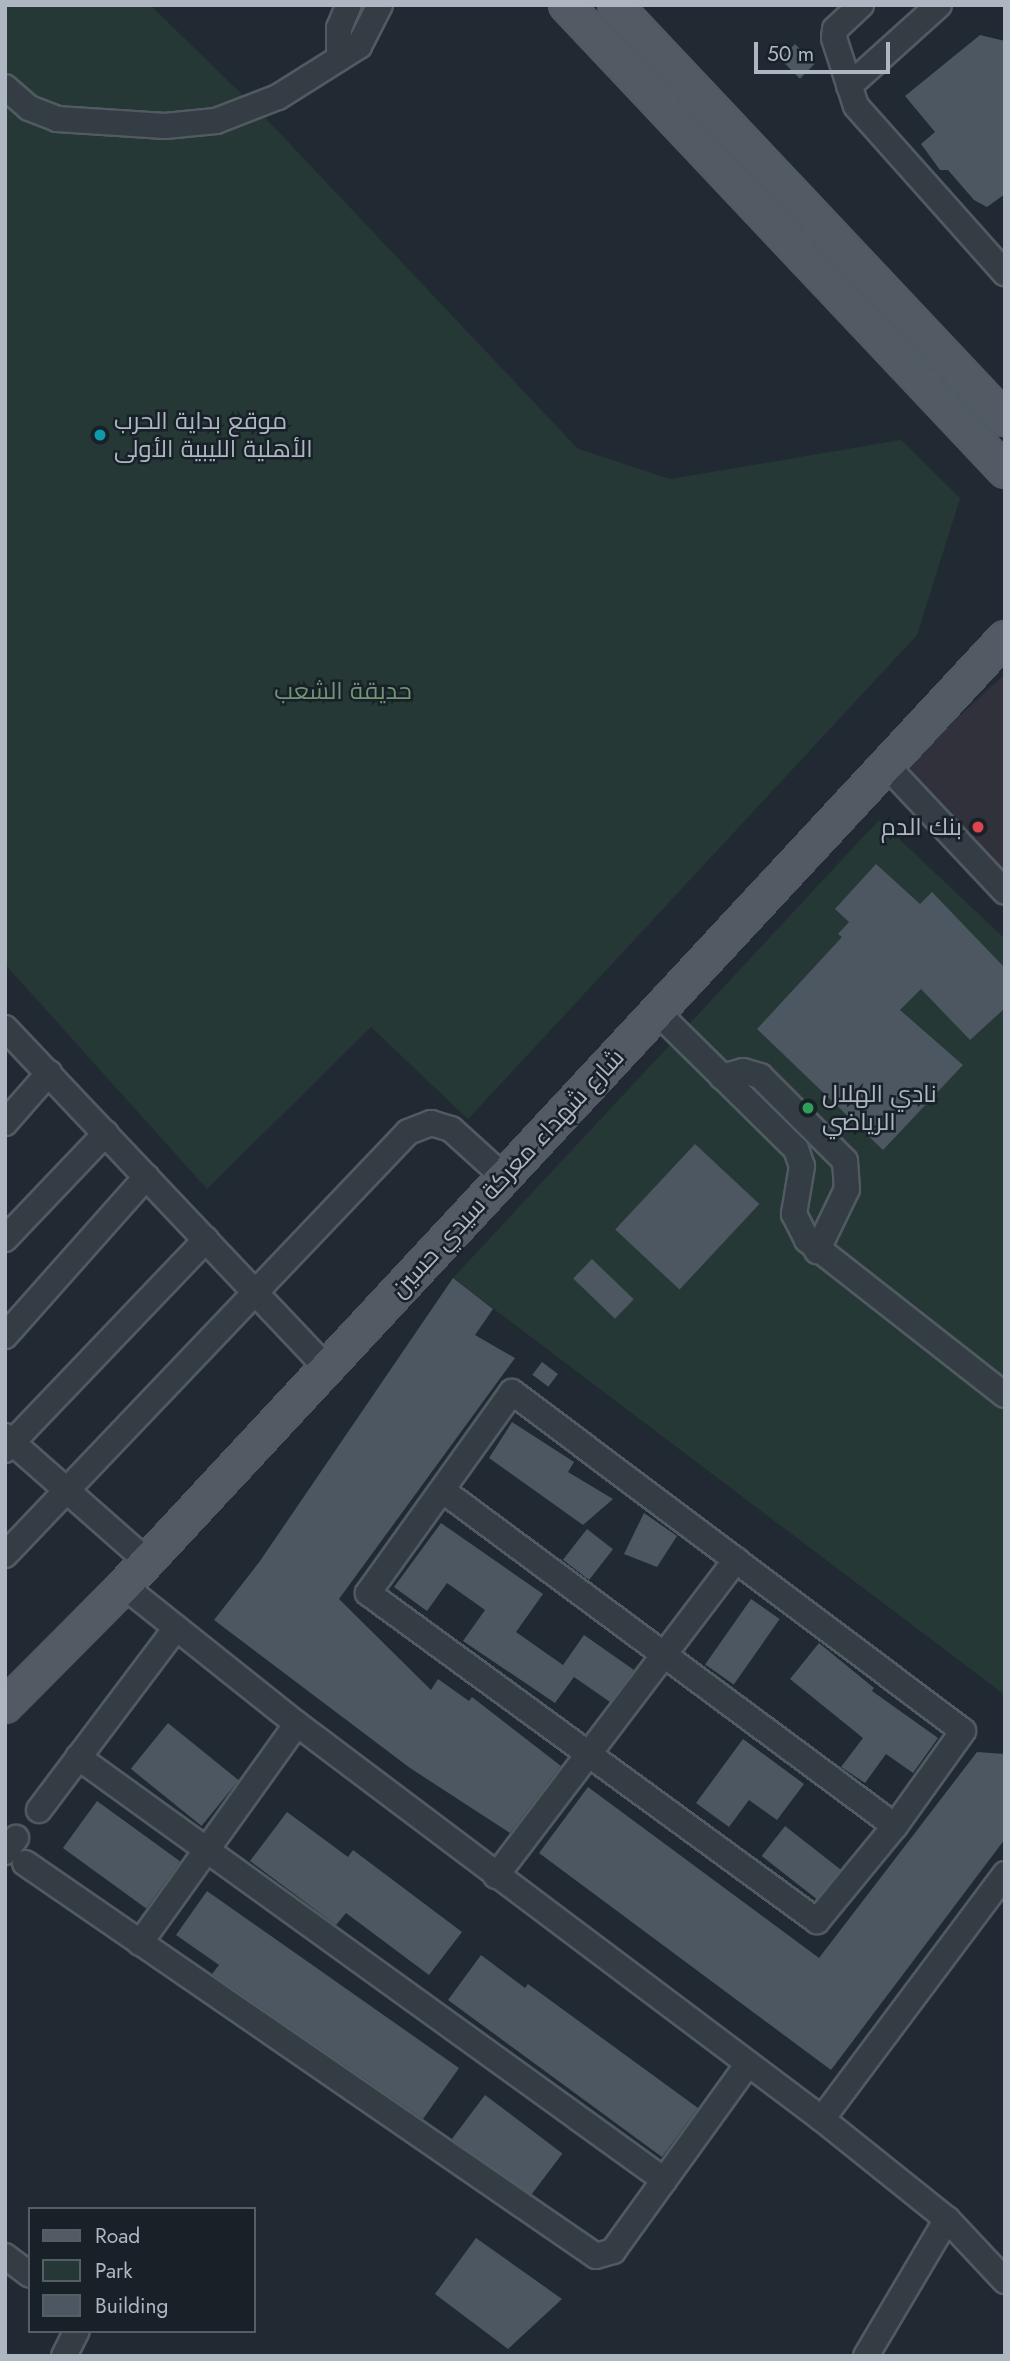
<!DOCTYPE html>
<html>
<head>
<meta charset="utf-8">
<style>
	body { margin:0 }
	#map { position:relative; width:1010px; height:2361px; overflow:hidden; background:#212a33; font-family:Jost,Cairo,sans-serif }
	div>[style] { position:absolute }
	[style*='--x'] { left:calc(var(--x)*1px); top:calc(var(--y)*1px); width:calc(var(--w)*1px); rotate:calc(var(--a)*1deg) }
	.medical>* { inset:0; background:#30313b }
	.green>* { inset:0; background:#263836 }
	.building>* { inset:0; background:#4c5761; transform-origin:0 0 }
	.roads { filter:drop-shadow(2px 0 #515a62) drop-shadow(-2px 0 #515a62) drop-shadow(0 2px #515a62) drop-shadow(0 -2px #515a62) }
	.minor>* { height:24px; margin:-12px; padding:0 12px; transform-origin:12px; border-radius:12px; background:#343c44 }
	.major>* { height:32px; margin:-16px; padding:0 16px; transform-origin:16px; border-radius:16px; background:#525b64 }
	.dots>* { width:19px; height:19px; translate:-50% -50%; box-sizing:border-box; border:4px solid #192128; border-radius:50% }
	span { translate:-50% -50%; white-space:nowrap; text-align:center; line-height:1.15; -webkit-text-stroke:5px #192128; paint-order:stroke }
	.poi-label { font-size:24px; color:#aeb7c1 }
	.left { translate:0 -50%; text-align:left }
	.right { translate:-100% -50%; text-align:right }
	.park-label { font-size:24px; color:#709474 }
	.street-label { font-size:24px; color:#aeb7c1 }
	.frame { position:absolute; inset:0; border:7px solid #aeb7c1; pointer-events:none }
	.legend { position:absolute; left:28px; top:2207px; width:228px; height:126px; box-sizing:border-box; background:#192128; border:2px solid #555d65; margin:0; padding:9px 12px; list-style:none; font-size:21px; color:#aeb7c1 }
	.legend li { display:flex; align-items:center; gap:14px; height:35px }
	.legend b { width:35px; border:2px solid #555d65 }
	.scale { position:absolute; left:754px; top:42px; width:136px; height:32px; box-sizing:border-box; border:4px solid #aeb7c1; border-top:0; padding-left:9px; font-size:21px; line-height:24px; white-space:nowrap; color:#aeb7c1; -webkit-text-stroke:5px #192128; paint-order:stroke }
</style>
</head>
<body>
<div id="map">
	<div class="medical">
		<div style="clip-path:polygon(1005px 674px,1005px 882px,898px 772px)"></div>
	</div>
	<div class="green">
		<div style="clip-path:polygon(5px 5px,150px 5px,256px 108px,578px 449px,670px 479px,901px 440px,960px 498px,917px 635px,468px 1119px,371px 1027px,207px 1189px,5px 964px)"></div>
		<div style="clip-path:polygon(879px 820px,1005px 939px,1005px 1695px,453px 1278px)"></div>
	</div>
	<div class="building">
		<div style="clip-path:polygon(980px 35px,1005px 41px,1005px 194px,987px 207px,974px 200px,948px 170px,940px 170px,921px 144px,935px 132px,905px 96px)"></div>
		<div style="left:795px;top:44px;width:28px;height:21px;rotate:45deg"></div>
		<div style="clip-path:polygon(876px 864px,920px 904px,932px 892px,1005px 968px,1005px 1008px,970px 1040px,921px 989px,900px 1010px,963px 1065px,883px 1150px,757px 1029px,842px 937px,838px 934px,849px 922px,835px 909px)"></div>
		<div style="left:695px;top:1144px;width:88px;height:117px;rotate:43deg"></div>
		<div style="left:592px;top:1259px;width:58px;height:27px;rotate:44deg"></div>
		<div style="clip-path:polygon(453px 1278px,493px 1309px,475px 1335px,515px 1358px,339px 1599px,431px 1690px,438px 1679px,469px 1701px,472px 1697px,561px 1766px,510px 1833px,410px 1768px,214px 1620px,260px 1561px)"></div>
		<div style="left:542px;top:1362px;width:20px;height:16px;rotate:37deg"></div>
		<div style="clip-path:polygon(512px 1422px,574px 1462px,568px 1472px,613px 1499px,583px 1525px,489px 1458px)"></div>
		<div style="clip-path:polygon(644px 1513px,677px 1536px,657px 1567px,624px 1554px)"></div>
		<div style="clip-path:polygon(441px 1523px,543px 1594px,516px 1632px,563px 1665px,584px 1635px,634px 1670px,610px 1702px,574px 1677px,555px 1703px,463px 1641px,485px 1610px,447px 1583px,427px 1611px,394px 1587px)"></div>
		<div style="left:587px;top:1529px;width:33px;height:39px;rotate:38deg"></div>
		<div style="left:751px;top:1599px;width:35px;height:80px;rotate:35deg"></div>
		<div style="clip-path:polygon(819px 1643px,874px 1688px,872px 1691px,938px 1738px,913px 1773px,886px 1754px,865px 1783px,841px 1767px,863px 1738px,790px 1679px)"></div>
		<div style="left:168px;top:1723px;width:91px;height:59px;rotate:39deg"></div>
		<div style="clip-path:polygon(743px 1739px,804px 1784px,777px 1820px,749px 1800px,729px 1827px,696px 1803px)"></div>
		<div style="clip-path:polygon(977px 1752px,1005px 1754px,1005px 1839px,831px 2070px,539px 1853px,588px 1787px,819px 1958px)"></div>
		<div style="left:97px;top:1801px;width:103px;height:58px;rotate:36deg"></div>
		<div style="clip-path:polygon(287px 1812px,348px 1857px,353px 1850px,462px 1932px,429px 1975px,346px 1913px,336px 1925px,250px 1861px)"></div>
		<div style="left:785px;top:1826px;width:71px;height:38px;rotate:38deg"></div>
		<div style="clip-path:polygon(207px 1891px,459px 2068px,423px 2119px,212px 1974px,219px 1965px,176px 1935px)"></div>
		<div style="clip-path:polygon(481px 1955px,525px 1988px,528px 1984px,698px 2108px,662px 2157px,448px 2000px)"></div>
		<div style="left:485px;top:2095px;width:97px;height:55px;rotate:37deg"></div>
		<div style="clip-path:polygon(476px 2238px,562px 2299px,508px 2349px,435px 2294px)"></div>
	</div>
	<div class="roads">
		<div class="minor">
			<div style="--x:861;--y:5;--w:35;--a:137"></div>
			<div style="--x:835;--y:29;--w:9;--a:96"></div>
			<div style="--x:834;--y:38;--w:71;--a:72.1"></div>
			<div style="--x:856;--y:106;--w:224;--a:48.3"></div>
			<div style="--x:339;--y:54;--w:26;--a:-90"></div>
			<div style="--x:339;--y:28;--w:25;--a:-67"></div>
			<div style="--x:849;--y:86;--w:121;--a:-42"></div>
			<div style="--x:5;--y:87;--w:32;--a:41"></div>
			<div style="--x:29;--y:108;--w:30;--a:21"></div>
			<div style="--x:57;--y:119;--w:108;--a:3.7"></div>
			<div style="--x:165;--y:126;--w:51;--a:-5.6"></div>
			<div style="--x:216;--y:121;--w:66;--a:-21.2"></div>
			<div style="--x:278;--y:97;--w:96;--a:-32.2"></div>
			<div style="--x:359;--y:46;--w:46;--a:-62.9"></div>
			<div style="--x:885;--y:764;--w:175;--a:46.8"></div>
			<div style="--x:657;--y:1012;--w:195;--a:44.6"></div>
			<div style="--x:796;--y:1149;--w:18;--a:71"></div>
			<div style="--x:802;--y:1166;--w:49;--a:99.5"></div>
			<div style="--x:794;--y:1214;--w:29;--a:63"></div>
			<div style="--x:807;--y:1240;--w:251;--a:38.1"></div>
			<div style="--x:5;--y:1028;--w:467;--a:46.6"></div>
			<div style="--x:722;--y:1077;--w:22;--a:-16"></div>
			<div style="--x:743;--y:1071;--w:18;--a:16"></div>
			<div style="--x:760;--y:1076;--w:120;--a:45"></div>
			<div style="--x:845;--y:1161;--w:28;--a:86"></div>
			<div style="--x:847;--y:1189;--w:69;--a:115.8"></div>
			<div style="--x:5;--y:1123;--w:67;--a:-48.7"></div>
			<div style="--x:5;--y:1239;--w:146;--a:-46.4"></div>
			<div style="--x:5;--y:1336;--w:213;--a:-48.4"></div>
			<div style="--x:512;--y:1392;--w:564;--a:36.93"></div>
			<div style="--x:963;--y:1731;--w:117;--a:125.6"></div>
			<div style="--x:895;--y:1826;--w:123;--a:129.4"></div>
			<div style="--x:817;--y:1921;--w:556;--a:-143.85"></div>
			<div style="--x:368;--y:1593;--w:247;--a:-54.4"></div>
			<div style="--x:5;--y:1436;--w:189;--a:41.4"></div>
			<div style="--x:5;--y:1450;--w:291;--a:-46.3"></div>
			<div style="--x:442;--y:1490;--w:564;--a:36.57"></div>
			<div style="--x:5;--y:1555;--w:584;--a:-46.39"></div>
			<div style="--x:408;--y:1132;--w:25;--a:-21"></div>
			<div style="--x:431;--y:1123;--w:21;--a:17"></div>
			<div style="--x:451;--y:1129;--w:72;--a:42.2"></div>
			<div style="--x:124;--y:1586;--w:221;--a:38.6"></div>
			<div style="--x:297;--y:1724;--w:657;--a:36.96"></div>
			<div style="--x:822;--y:2119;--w:160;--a:38.7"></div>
			<div style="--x:947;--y:2219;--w:85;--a:46.9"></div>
			<div style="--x:78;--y:1757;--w:723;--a:35.82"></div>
			<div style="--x:39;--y:1810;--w:228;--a:-53"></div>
			<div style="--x:5;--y:1852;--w:18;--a:-52"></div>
			<div style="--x:25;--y:1863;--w:693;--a:34.54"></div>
			<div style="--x:596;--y:2256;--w:18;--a:-16"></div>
			<div style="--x:613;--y:2251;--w:231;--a:-54.2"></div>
			<div style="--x:496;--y:1876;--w:397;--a:-52.8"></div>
			<div style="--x:140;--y:1943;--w:269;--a:-54.4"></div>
			<div style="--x:822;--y:2119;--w:306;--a:-53.2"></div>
			<div style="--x:5;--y:2256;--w:31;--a:37"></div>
			<div style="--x:64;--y:2356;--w:28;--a:-63"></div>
			<div style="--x:866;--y:2356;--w:159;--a:-59.4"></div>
		</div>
		<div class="major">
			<div style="--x:566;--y:5;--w:640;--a:46.71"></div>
			<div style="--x:615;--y:5;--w:569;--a:46.71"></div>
			<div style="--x:5;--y:1706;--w:169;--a:-45.2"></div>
			<div style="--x:124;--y:1586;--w:1294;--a:-47.1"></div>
		</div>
	</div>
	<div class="dots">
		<div style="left:100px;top:435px;background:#0f9aa8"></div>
		<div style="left:978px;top:827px;background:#e0444e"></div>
		<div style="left:808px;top:1108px;background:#2e9e5b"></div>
	</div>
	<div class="poi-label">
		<span class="left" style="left:114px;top:435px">موقع بداية الحرب<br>الأهلية الليبية الأولى</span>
		<span class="right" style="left:962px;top:827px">بنك الدم</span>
		<span class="left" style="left:822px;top:1108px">نادي الهلال<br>الرياضي</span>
	</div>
	<div class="park-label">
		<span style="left:343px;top:691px">حديقة الشعب</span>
	</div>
	<div class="street-label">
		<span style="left:507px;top:1173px;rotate:-47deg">شارع شهداء معركة سيدي حسين</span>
	</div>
	<div class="frame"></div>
	<ul class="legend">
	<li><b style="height:9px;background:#525b64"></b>Road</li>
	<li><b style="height:19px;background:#263836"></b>Park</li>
	<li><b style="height:19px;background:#4c5761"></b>Building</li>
	</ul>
	<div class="scale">50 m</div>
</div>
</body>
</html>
